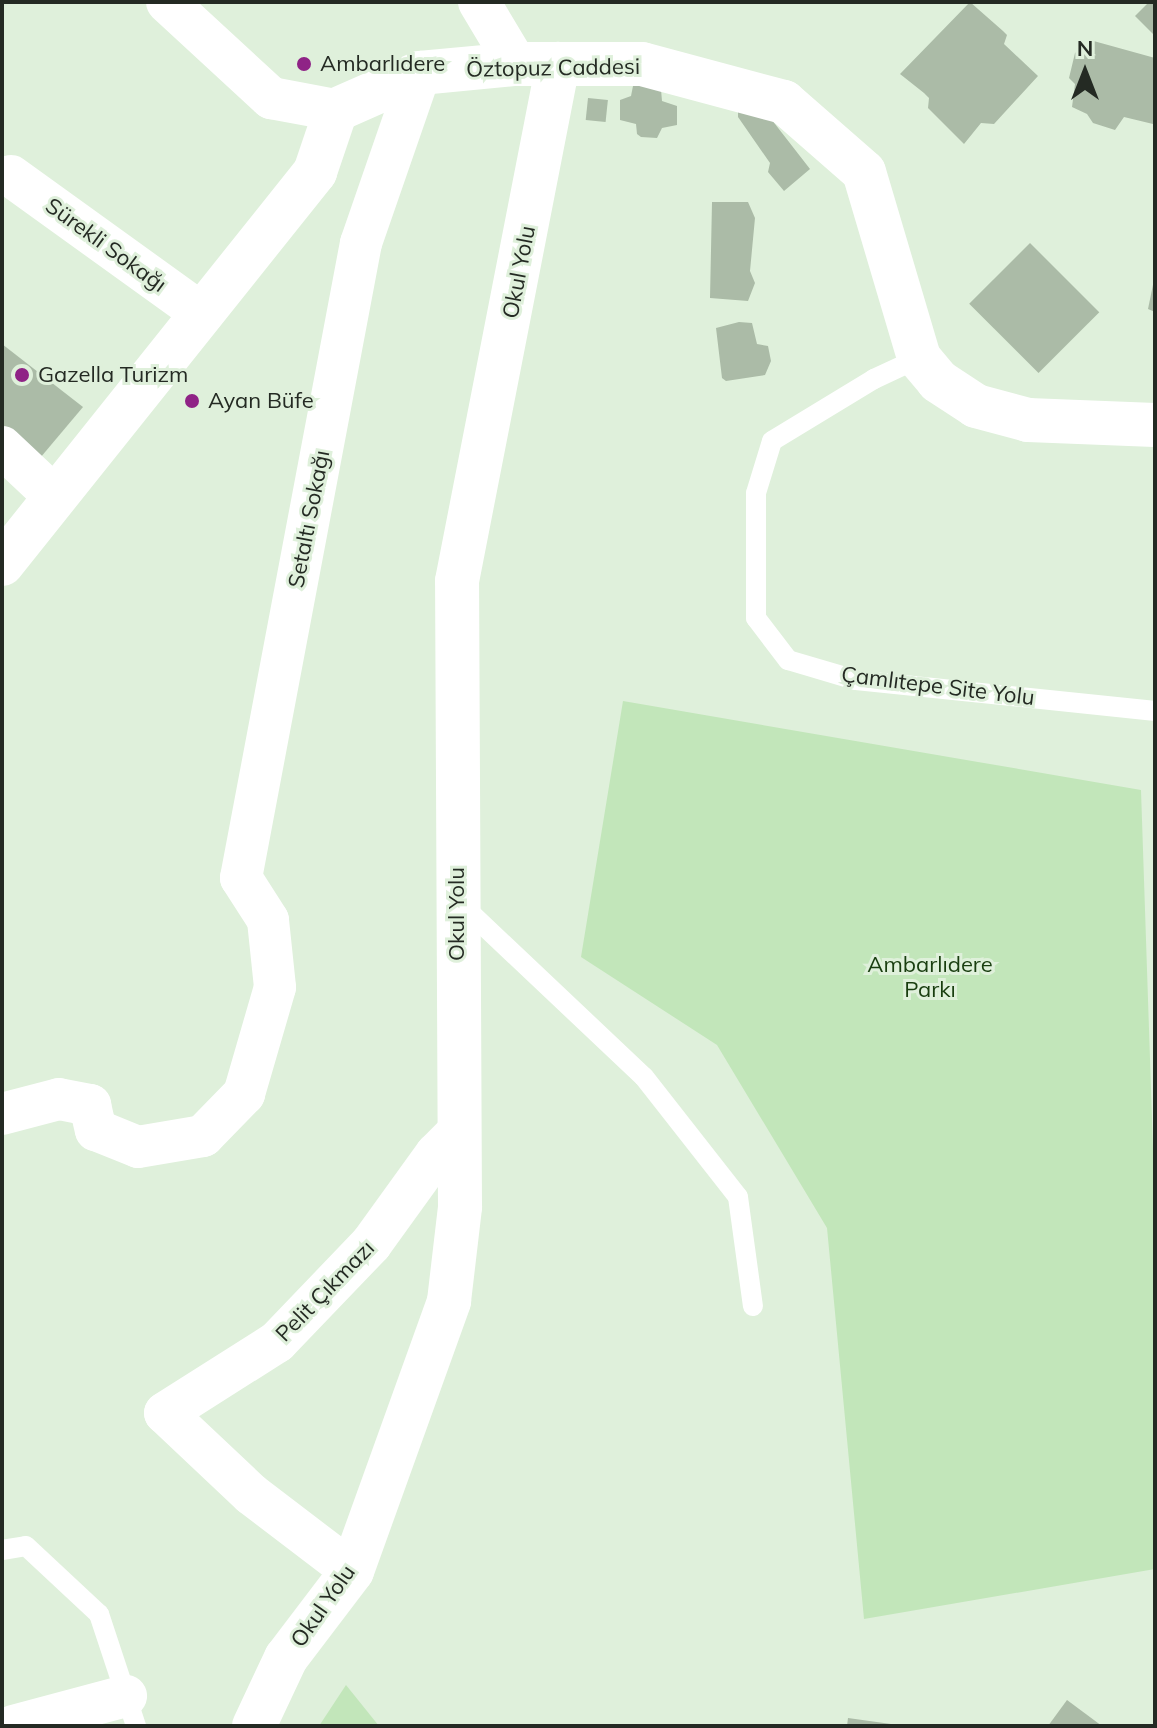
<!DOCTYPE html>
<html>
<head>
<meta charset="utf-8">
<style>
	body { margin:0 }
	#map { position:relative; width:1157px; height:1728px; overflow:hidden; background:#dff0db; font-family:Mulish,sans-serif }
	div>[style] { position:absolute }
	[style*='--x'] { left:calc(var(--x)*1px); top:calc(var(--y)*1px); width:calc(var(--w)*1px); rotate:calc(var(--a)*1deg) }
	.green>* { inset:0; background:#c2e6ba }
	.building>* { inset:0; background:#abbba7; transform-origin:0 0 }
	.service>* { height:20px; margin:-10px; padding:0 10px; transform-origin:10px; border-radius:10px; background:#fff }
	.minor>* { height:42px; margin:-21px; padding:0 21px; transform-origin:21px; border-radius:21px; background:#fff }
	.tertiary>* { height:44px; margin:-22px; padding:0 22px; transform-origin:22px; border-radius:22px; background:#fff }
	.dots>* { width:22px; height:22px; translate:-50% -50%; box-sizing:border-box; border:4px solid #dff0db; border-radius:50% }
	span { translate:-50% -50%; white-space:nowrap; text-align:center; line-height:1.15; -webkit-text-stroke:6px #dff0db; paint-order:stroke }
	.poi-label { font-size:22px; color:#242a23 }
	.left { translate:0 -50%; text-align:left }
	.street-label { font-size:22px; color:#242a23 }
	.park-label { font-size:22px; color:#193e10 }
	.frame { position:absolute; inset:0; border:4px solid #242a23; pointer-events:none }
	.north { position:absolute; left:1045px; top:32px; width:80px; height:80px; -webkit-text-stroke:6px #dff0db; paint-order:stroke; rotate:0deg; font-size:22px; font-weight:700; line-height:32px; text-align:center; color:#242a23 }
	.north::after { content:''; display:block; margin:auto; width:28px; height:36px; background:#242a23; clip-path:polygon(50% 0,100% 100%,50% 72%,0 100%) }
</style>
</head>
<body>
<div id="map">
	<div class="green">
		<div style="clip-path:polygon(623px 701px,1141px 790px,1155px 1208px,1155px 1569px,864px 1619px,827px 1228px,717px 1045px,581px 957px)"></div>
		<div style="clip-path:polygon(346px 1685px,379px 1726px,319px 1726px)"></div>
	</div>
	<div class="building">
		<div style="clip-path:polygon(970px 2px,1003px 31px,1007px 35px,1004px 44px,1038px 76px,994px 124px,981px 123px,964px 144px,928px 108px,929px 98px,924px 93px,900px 74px)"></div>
		<div style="clip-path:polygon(1149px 2px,1155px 2px,1155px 36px,1135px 16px)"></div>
		<div style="clip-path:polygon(1090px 40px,1155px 58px,1153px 124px,1124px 117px,1115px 130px,1093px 123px,1087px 114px,1072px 107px,1075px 84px,1069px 78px,1075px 53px)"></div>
		<div style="clip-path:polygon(635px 76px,660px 78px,662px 101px,677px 106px,677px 125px,662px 128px,657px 138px,641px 137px,637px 134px,636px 124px,620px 120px,620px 100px,631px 96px)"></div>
		<div style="left:588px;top:98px;width:20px;height:22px;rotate:6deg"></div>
		<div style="clip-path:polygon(758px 102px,810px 169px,784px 191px,768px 172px,770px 163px,738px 117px,738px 109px)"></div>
		<div style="clip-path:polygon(712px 202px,748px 202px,755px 218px,750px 271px,755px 283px,748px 301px,710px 298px)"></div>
		<div style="left:1030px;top:243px;width:98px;height:86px;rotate:45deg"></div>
		<div style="clip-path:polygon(1154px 280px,1155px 280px,1155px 312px,1148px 309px)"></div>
		<div style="clip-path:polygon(739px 322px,752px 323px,757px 344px,768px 346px,771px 361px,765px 375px,726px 381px,722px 378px,716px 328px)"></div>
		<div style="clip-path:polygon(2px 344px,83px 407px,35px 464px,2px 433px)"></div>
		<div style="clip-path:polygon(1067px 1700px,1102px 1726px,1048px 1726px)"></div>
		<div style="clip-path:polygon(848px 1718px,891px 1724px,891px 1726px,847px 1726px)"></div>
	</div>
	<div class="service">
		<div style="--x:919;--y:358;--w:50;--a:155"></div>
		<div style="--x:874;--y:379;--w:119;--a:148.7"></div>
		<div style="--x:772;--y:441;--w:54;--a:107.1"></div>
		<div style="--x:756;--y:493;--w:125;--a:90"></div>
		<div style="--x:756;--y:618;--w:53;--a:52.7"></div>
		<div style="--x:788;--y:660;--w:71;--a:16.4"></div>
		<div style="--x:856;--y:680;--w:301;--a:5.9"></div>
		<div style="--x:462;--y:905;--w:250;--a:43.4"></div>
		<div style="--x:644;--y:1077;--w:152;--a:51.9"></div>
		<div style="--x:738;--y:1197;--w:110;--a:82.2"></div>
		<div style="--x:2;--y:1550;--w:24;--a:-9"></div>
		<div style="--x:26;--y:1546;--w:100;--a:43"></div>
		<div style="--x:99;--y:1614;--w:118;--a:71.7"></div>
	</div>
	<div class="minor">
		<div style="--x:167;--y:2;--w:142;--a:42.7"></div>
		<div style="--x:271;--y:98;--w:66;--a:10.5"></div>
		<div style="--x:479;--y:2;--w:72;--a:59.2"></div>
		<div style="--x:11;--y:176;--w:236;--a:35.8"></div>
		<div style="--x:2;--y:447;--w:73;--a:43.3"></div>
		<div style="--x:2;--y:1114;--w:59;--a:-14.7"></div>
		<div style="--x:59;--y:1099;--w:32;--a:11"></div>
		<div style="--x:90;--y:1105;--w:26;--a:77"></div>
		<div style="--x:96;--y:1130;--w:45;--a:22"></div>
		<div style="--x:138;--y:1147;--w:66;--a:-9.6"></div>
		<div style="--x:203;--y:1136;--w:59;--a:-45.7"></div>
		<div style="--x:244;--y:1094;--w:111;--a:-73.8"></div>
		<div style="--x:275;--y:987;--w:67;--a:-96"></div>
		<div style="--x:268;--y:920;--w:50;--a:-122.7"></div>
		<div style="--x:241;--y:878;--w:646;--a:-79.3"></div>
		<div style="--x:361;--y:243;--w:180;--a:-70.9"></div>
		<div style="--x:352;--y:1571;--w:127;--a:-142.7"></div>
		<div style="--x:251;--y:1494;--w:118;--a:-136.7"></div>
		<div style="--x:165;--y:1413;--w:133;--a:-32.4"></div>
		<div style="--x:277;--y:1342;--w:136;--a:-46.2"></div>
		<div style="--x:371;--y:1244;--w:111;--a:-54.2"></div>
		<div style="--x:436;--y:1154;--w:31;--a:-45"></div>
		<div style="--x:13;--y:1726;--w:117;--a:-14.9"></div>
	</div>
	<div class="tertiary">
		<div style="--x:2;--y:564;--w:502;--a:-51.39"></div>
		<div style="--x:315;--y:172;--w:65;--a:-71.3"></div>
		<div style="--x:336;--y:110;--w:92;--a:-23.8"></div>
		<div style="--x:420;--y:73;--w:96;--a:-5.4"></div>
		<div style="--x:516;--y:64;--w:126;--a:0"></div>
		<div style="--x:642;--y:64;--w:147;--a:15"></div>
		<div style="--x:784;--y:102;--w:106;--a:41.2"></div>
		<div style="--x:864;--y:172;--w:194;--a:73.5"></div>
		<div style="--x:919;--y:358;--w:30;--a:50"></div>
		<div style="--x:938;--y:381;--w:45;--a:33.3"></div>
		<div style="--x:976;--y:406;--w:54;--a:15.1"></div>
		<div style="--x:1028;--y:420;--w:127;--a:2.3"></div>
		<div style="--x:254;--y:1726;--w:75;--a:-64.8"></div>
		<div style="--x:286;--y:1658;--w:109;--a:-52.8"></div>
		<div style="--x:352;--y:1571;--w:287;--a:-70.2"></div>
		<div style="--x:449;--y:1301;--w:95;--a:-83.3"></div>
		<div style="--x:460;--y:1207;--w:626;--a:-90.27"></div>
		<div style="--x:457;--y:581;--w:527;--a:-78.95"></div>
	</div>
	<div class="dots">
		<div style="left:304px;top:64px;background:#8f2386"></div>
		<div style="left:22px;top:375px;background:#8f2386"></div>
		<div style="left:192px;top:401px;background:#8f2386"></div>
	</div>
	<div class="poi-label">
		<span class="left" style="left:320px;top:64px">Ambarlıdere</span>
		<span class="left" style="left:38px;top:375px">Gazella Turizm</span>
		<span class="left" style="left:208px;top:401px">Ayan Büfe</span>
	</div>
	<div class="street-label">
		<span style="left:553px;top:68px;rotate:-1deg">Öztopuz Caddesi</span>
		<span style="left:106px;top:245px;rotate:36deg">Sürekli Sokağı</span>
		<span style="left:519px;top:272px;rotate:-79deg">Okul Yolu</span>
		<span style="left:309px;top:519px;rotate:-79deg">Setaltı Sokağı</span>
		<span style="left:938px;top:686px;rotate:7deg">Çamlıtepe Site Yolu</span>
		<span style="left:457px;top:914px;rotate:-90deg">Okul Yolu</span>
		<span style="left:325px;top:1291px;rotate:-46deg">Pelit Çıkmazı</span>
		<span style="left:323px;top:1606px;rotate:-55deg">Okul Yolu</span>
	</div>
	<div class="park-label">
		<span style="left:930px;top:977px">Ambarlıdere<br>Parkı</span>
	</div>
	<div class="frame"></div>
	<div class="north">N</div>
</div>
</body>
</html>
